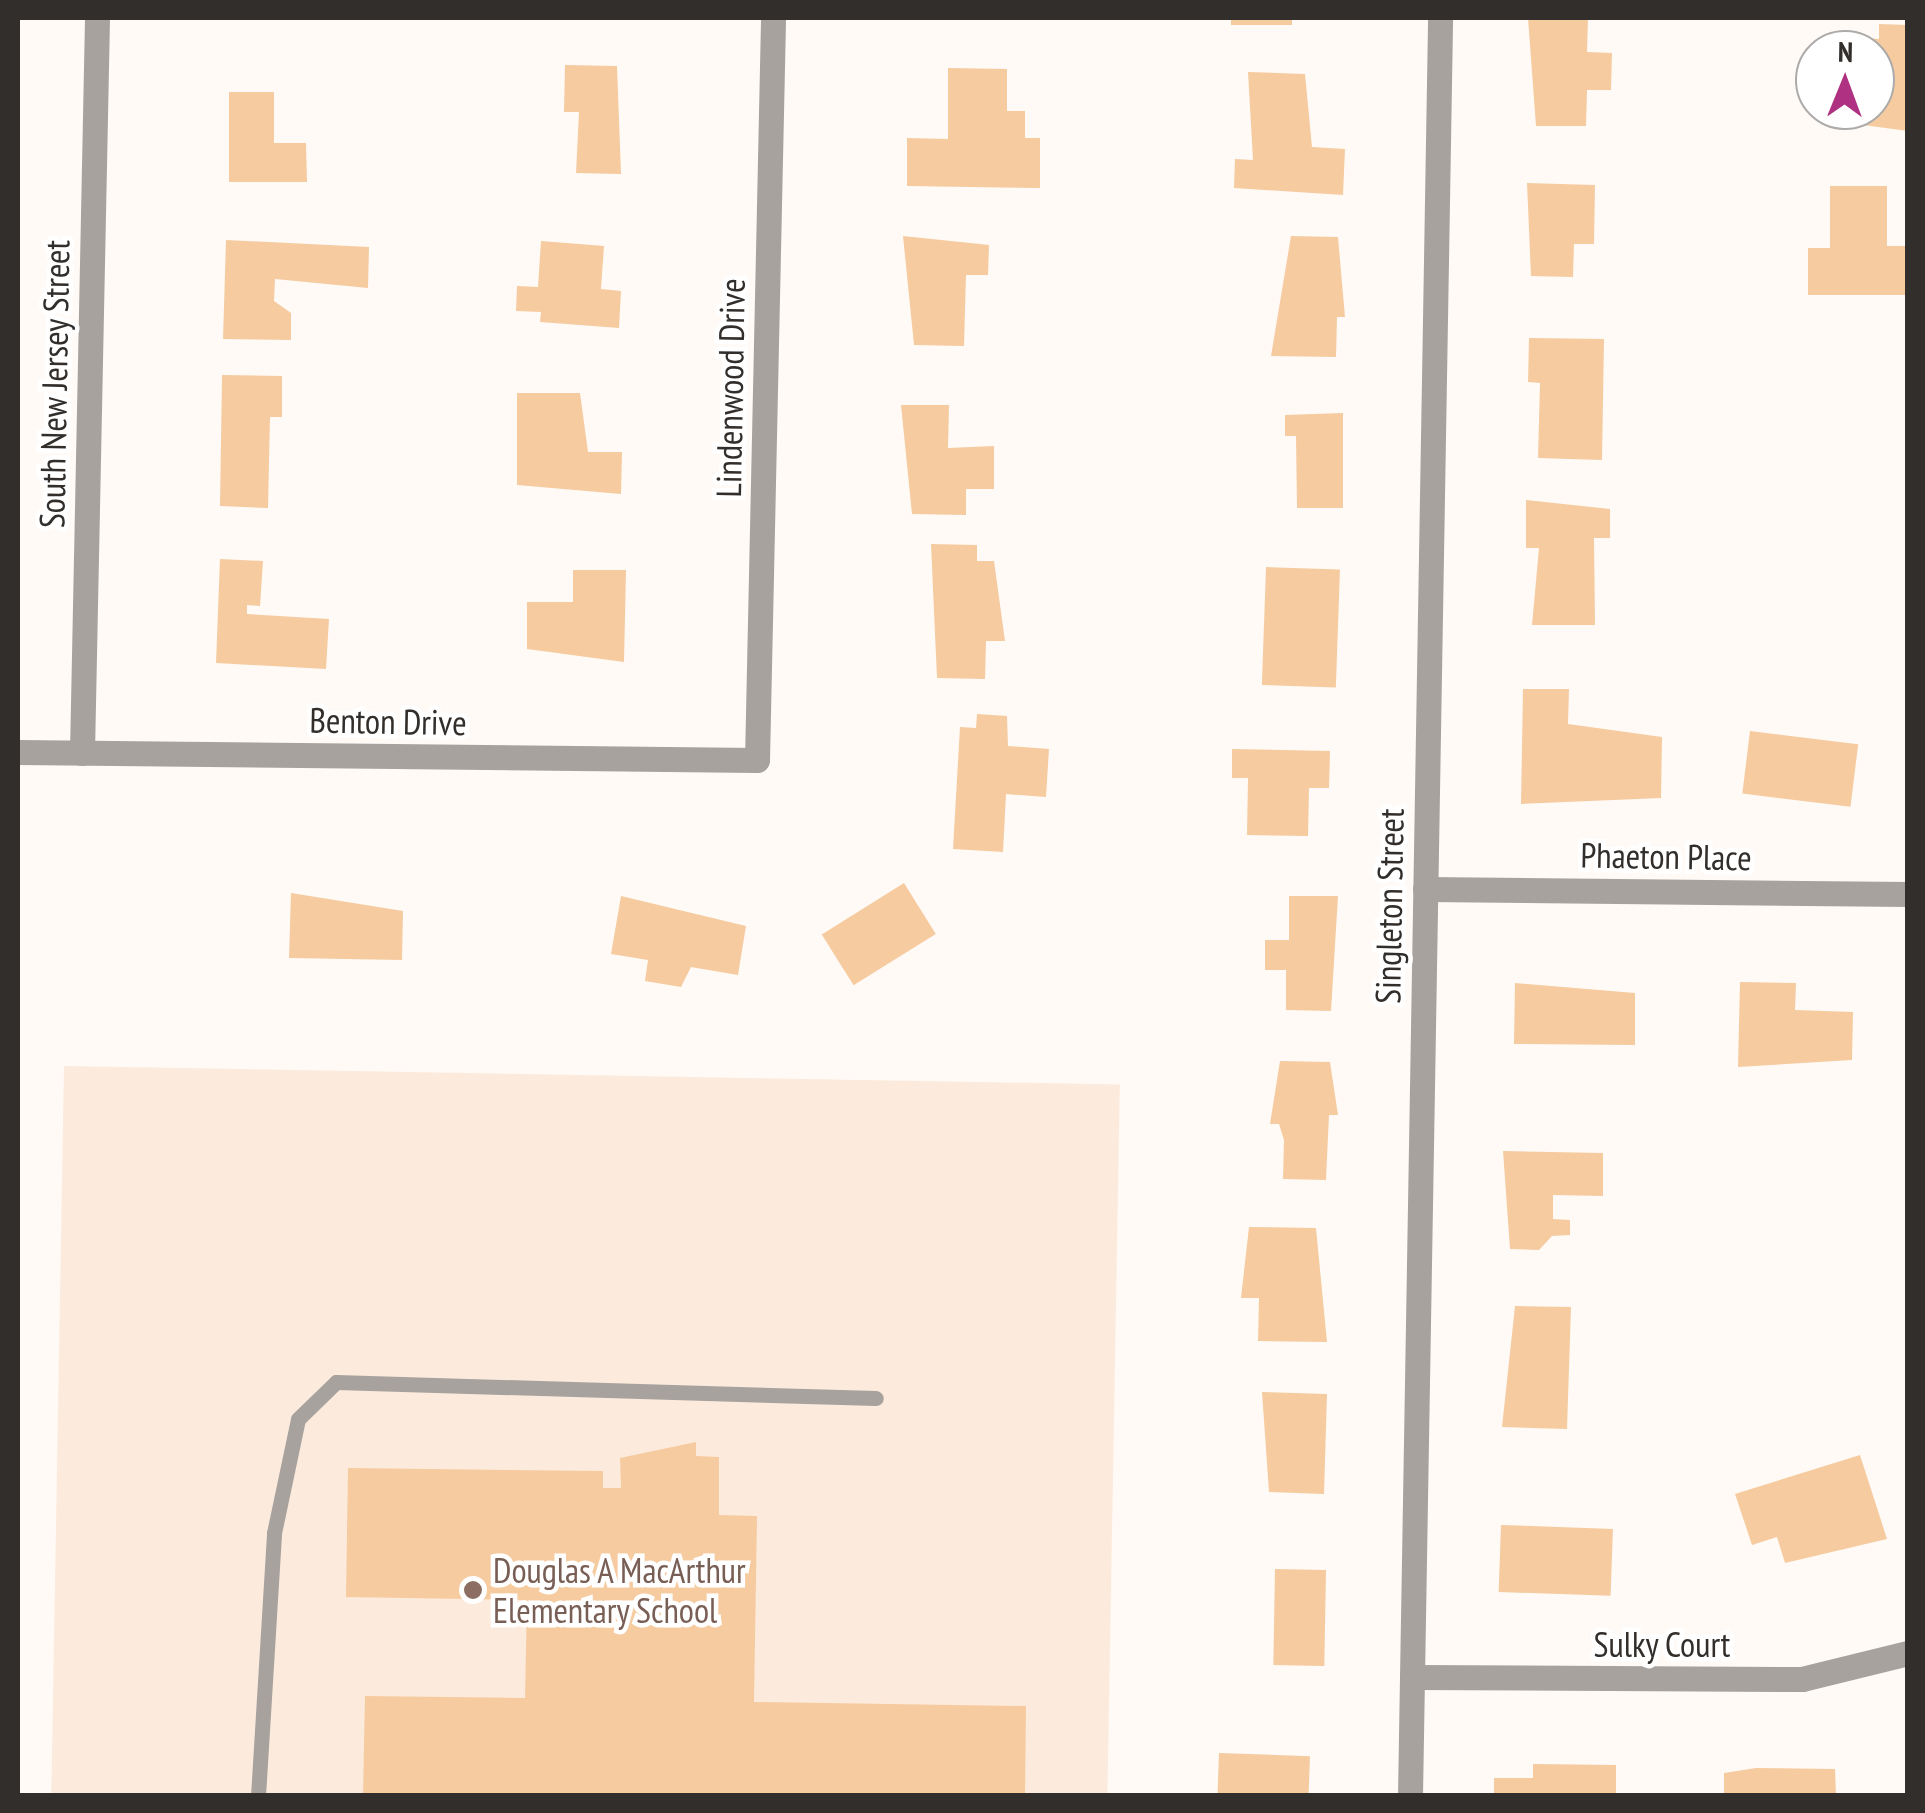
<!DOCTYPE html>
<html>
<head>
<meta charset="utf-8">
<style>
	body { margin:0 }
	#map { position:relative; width:1925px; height:1813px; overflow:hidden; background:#fffaf6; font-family:"PT Sans Narrow",sans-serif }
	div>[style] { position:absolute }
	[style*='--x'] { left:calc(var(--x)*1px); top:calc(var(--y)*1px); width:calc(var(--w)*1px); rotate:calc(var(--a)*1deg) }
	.built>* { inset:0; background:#fcebdc; transform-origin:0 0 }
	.building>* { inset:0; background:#f6cba0; transform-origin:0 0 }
	.service>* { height:15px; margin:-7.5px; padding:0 7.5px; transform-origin:7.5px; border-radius:7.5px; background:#a7a29e }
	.minor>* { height:25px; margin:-12.5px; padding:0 12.5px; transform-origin:12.5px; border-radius:12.5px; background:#a7a29e }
	.dots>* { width:28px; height:28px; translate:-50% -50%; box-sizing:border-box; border:5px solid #fff; border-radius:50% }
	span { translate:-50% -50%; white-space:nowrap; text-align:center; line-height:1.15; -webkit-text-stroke:9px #fff; paint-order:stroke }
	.street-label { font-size:35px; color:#322e2b }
	.education-label { font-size:35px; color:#785e54 }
	.left { translate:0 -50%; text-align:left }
	.frame { position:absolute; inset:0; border:20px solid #322e2b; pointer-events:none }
	.north { position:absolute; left:1795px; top:30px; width:100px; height:100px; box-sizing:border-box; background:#fff; border:2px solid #adabaa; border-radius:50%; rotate:1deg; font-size:28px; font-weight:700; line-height:40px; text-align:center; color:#322e2b }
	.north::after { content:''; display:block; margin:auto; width:35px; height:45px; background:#af3181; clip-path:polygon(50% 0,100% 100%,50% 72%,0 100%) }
</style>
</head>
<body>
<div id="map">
	<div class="built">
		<div style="left:64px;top:1066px;width:1056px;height:731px;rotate:1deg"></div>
	</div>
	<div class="building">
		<div style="left:1231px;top:18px;width:61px;height:7px"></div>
		<div style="clip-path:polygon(1528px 18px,1588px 18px,1587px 52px,1612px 53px,1611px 90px,1587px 90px,1586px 126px,1536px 126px)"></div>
		<div style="clip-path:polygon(1879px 24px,1908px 25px,1908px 131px,1848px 123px,1849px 110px,1875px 110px,1875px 50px,1862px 50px,1862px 38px,1879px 39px)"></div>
		<div style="clip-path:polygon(565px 65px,617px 66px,621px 174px,576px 173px,579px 112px,564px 112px)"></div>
		<div style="clip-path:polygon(948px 68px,1007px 69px,1007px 111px,1025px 111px,1025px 138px,1040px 138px,1040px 188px,907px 186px,907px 138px,948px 139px)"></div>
		<div style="clip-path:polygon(1248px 72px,1305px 74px,1312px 147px,1345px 149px,1343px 195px,1234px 188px,1235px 159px,1253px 160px)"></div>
		<div style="clip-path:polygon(229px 92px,274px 92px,274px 143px,306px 143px,307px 182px,229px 182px)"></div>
		<div style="clip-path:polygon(1527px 183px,1595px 185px,1594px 244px,1574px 244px,1573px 277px,1531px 276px)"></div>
		<div style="clip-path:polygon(1830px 186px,1887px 186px,1887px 246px,1908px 246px,1908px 295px,1808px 295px,1808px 248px,1830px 248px)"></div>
		<div style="clip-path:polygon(903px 236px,989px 245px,988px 275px,966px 275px,964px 346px,914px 345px)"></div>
		<div style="clip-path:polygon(1291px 236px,1338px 237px,1345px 317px,1337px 317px,1336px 357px,1271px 356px)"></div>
		<div style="clip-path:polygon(226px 240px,369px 247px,368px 288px,275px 279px,274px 301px,291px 313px,291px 340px,223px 339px)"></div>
		<div style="clip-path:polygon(541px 241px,604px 246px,601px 289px,621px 291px,619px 328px,540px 322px,541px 312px,516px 311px,517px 286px,538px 287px)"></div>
		<div style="clip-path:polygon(1529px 338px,1604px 339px,1602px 460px,1538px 458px,1540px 383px,1528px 382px)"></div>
		<div style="clip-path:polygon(222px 375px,282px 376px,282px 417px,270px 417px,268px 508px,220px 506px)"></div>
		<div style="clip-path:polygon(517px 393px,580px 393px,588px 452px,622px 452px,621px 494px,517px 485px)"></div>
		<div style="clip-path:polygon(901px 405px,949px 405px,948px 448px,994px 446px,994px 489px,966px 489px,966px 515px,912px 514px)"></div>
		<div style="clip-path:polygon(1343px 413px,1343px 508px,1297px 508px,1296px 436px,1285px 436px,1285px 415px)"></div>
		<div style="clip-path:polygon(1526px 500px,1610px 509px,1610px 538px,1594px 538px,1595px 625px,1532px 625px,1539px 548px,1526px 548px)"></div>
		<div style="clip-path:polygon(931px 544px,977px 545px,977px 561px,994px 561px,1005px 641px,986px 641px,985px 679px,937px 678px)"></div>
		<div style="clip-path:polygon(220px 559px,263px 561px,260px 606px,247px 605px,247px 614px,329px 619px,326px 669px,216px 663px)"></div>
		<div style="left:1266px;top:567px;width:74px;height:118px;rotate:2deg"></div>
		<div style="clip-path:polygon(573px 570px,626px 570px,624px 662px,527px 649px,527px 602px,573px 602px)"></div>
		<div style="clip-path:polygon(1523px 689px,1569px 689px,1568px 724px,1662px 737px,1661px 798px,1521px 804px)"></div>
		<div style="clip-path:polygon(977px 714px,1007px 716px,1008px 746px,1049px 749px,1046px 797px,1006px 794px,1003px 852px,953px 849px,960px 727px,976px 728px)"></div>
		<div style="left:1750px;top:731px;width:109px;height:63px;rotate:7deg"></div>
		<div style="clip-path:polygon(1232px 749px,1330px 751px,1329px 788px,1309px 788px,1308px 836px,1247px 835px,1248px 778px,1232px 778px)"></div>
		<div style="left:904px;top:883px;width:60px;height:97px;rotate:58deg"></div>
		<div style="clip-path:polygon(291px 893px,403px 911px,402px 960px,289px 958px)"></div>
		<div style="clip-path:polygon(621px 896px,746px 926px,738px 975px,691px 967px,681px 987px,645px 981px,648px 960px,611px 954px)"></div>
		<div style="clip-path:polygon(1289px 896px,1338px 896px,1331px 1011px,1286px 1010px,1286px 970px,1265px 970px,1265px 940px,1289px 940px)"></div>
		<div style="clip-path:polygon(1740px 982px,1796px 983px,1795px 1010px,1853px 1012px,1852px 1060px,1738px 1067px)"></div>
		<div style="clip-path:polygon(1515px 983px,1635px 993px,1635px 1045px,1514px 1044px)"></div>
		<div style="clip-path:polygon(1280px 1061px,1330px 1062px,1338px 1115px,1329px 1115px,1326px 1180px,1283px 1179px,1284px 1140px,1279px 1124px,1270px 1124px)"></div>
		<div style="clip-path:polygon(1503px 1151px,1603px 1153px,1603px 1196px,1553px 1195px,1553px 1219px,1570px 1220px,1570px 1235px,1552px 1236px,1539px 1250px,1510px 1249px)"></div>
		<div style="clip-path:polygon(1249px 1227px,1316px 1228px,1327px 1342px,1258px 1341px,1259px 1298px,1241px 1298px)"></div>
		<div style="clip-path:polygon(1515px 1306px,1571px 1307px,1567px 1429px,1502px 1427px)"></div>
		<div style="clip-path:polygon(1262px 1392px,1327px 1394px,1324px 1494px,1269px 1492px)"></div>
		<div style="clip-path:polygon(696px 1442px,696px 1456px,719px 1457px,719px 1515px,757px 1516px,754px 1702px,1026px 1706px,1025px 1796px,363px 1796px,365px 1696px,525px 1698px,527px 1600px,346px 1597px,348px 1468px,603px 1471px,603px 1488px,621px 1488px,620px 1458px)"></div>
		<div style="clip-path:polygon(1860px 1455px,1887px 1539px,1785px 1563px,1777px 1537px,1752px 1545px,1735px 1494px)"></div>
		<div style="left:1501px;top:1525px;width:112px;height:67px;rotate:2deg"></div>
		<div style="left:1275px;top:1569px;width:51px;height:96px;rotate:1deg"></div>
		<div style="left:1219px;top:1753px;width:91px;height:43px;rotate:2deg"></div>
		<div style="clip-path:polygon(1533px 1764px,1616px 1765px,1616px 1796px,1494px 1796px,1494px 1778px,1533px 1778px)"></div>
		<div style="clip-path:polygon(1756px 1768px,1835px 1769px,1836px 1796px,1724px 1796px,1724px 1773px)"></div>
	</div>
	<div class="service">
		<div style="--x:258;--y:1796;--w:263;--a:-86.5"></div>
		<div style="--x:274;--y:1533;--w:116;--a:-78.1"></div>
		<div style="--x:298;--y:1419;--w:53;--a:-44.2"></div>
		<div style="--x:336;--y:1382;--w:540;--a:1.7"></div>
	</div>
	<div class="minor">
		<div style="--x:18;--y:752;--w:739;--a:0.62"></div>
		<div style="--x:757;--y:760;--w:742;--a:-88.76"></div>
		<div style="--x:82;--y:753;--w:735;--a:-88.83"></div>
		<div style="--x:1425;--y:889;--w:483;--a:0.6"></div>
		<div style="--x:1412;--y:1677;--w:390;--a:0.3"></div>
		<div style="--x:1802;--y:1679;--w:109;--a:-13.8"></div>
		<div style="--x:1410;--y:1796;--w:1778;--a:-89.03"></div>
	</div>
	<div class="dots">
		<div style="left:473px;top:1590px;background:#8d6e63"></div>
	</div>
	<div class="street-label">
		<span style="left:54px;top:384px;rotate:-89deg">South New Jersey Street</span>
		<span style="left:730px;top:388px;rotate:-89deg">Lindenwood Drive</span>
		<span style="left:388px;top:721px;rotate:1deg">Benton Drive</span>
		<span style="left:1666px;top:856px;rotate:1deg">Phaeton Place</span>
		<span style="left:1389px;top:906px;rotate:-89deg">Singleton Street</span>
		<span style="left:1662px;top:1644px">Sulky Court</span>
	</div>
	<div class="education-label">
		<span class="left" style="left:493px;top:1590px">Douglas A MacArthur<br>Elementary School</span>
	</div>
	<div class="frame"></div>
	<div class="north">N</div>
</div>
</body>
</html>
